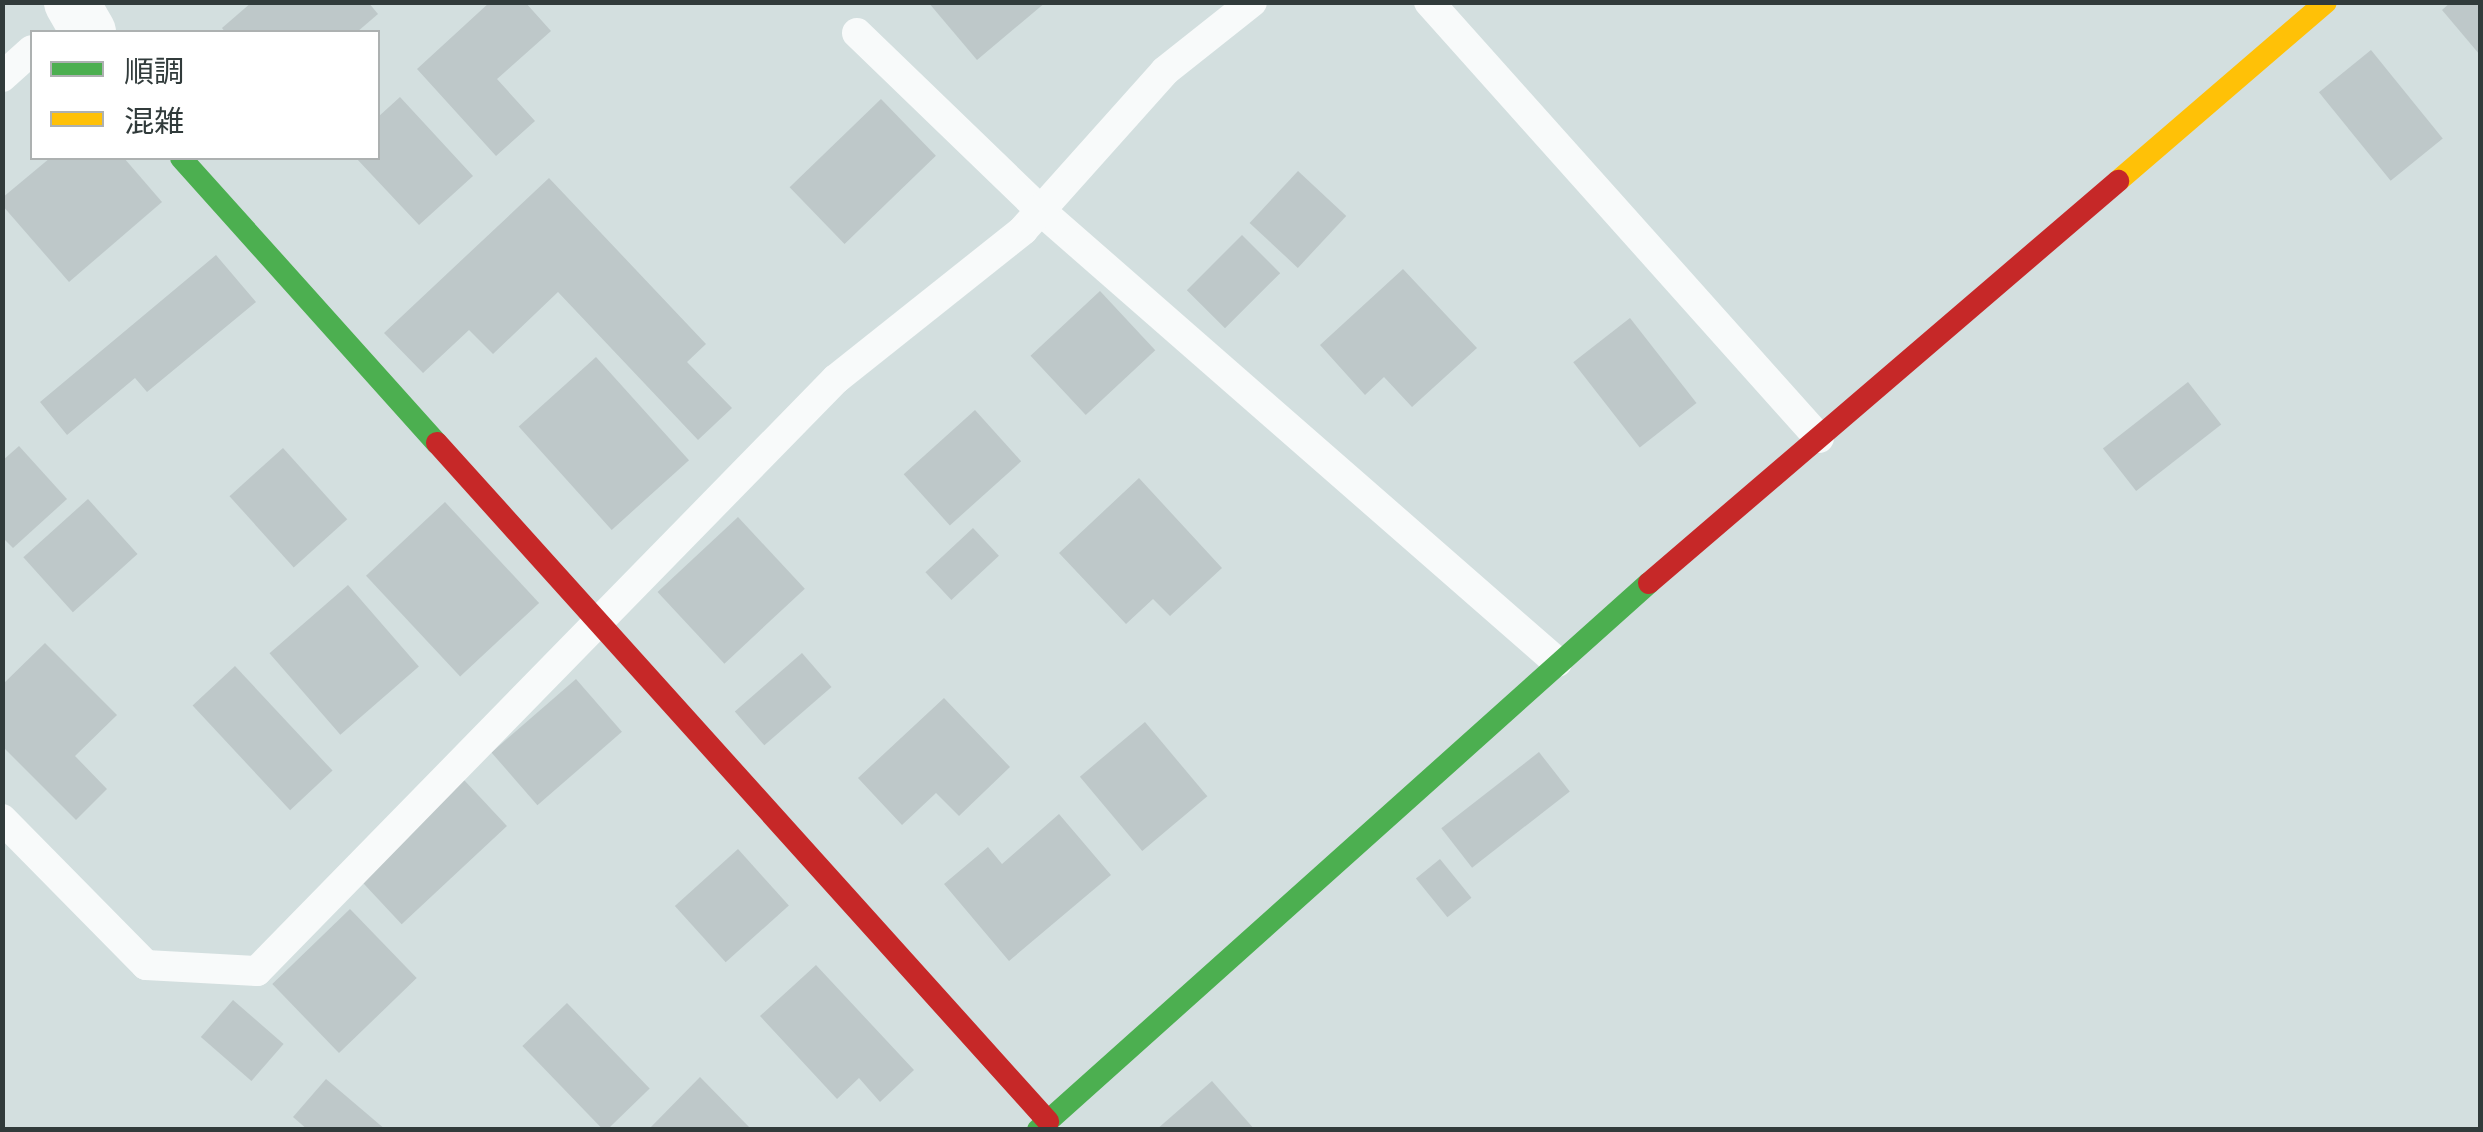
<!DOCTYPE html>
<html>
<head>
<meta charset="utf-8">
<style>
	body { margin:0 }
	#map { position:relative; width:2483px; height:1132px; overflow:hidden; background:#d3dfdf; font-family:"Alegreya Sans","Noto Sans JP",sans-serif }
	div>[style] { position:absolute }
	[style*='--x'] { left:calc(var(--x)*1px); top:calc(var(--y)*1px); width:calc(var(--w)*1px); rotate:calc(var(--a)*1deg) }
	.building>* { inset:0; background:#bec8c9; transform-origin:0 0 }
	.lane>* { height:30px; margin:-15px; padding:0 15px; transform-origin:15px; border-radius:15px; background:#f8fafa }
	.street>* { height:55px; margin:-27.5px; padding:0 27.5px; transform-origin:27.5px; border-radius:27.5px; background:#f8fafa }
	.fast>* { height:22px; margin:-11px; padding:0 11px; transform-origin:11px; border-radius:11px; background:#4caf50 }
	.slow>* { height:22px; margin:-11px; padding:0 11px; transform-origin:11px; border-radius:11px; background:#ffc107 }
	.jam>* { height:22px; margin:-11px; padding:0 11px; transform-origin:11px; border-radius:11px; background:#c62828 }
	span { translate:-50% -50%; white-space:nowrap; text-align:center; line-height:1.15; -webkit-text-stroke:8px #fff; paint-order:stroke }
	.frame { position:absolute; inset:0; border:5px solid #313b3b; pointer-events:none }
	.legend { position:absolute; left:30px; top:30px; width:350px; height:130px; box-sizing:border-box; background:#fff; border:2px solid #adb1b1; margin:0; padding:12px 18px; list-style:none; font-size:30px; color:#313b3b }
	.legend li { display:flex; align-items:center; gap:20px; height:50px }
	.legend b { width:50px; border:2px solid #adb1b1 }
</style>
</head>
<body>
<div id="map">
	<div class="building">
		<div style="clip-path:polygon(252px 2px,368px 2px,378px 14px,357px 32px,225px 32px,222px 28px)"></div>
		<div style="clip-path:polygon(490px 2px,525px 2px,551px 31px,497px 79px,535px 121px,496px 156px,417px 69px)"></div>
		<div style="clip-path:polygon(928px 2px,1046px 2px,977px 60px)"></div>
		<div style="clip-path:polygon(2451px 2px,2480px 2px,2480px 55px,2442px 10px)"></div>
		<div style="left:2371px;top:50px;width:114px;height:67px;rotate:51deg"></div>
		<div style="clip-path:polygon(400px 97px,473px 176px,419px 225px,356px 158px,378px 158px,378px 117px)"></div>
		<div style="left:881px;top:99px;width:79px;height:127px;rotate:46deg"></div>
		<div style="clip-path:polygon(50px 158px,124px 158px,162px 202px,69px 282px,2px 205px,2px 198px)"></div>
		<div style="left:1298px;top:171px;width:66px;height:71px;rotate:43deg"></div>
		<div style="clip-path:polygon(549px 178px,706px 344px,687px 362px,732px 408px,698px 440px,558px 292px,493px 354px,469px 330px,423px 373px,384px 333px)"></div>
		<div style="left:1242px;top:235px;width:54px;height:78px;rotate:45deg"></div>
		<div style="clip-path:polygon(216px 255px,256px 302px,147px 392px,135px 378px,67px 435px,40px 402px)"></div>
		<div style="clip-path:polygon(1403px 269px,1477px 348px,1412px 407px,1384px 377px,1365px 395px,1320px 345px)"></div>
		<div style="left:1100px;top:291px;width:81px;height:95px;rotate:47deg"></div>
		<div style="left:1630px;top:318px;width:108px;height:72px;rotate:52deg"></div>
		<div style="left:596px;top:357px;width:139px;height:104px;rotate:48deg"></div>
		<div style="left:2188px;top:382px;width:54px;height:108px;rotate:52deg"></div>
		<div style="left:975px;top:410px;width:69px;height:96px;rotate:48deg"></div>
		<div style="clip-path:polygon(19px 446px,67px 499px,13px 548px,2px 537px,2px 461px)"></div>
		<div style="left:283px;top:448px;width:96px;height:72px;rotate:48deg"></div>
		<div style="clip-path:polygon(1139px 478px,1222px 568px,1170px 616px,1153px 599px,1126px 624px,1059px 553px)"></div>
		<div style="left:88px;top:499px;width:74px;height:87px;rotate:48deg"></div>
		<div style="left:445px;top:502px;width:138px;height:108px;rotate:47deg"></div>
		<div style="left:738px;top:517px;width:98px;height:110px;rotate:47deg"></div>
		<div style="left:973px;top:528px;width:38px;height:65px;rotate:47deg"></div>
		<div style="left:348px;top:585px;width:108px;height:104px;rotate:49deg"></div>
		<div style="clip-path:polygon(45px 643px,117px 715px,75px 756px,107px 789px,76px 820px,2px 746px,2px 685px)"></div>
		<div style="left:802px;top:653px;width:45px;height:89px;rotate:49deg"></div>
		<div style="left:235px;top:666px;width:143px;height:58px;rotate:47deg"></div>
		<div style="left:576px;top:679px;width:70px;height:112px;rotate:49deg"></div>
		<div style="clip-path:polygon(944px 698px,1010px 767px,959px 816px,936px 793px,902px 825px,858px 778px)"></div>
		<div style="left:1145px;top:722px;width:97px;height:85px;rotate:50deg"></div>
		<div style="left:1539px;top:752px;width:50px;height:124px;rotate:52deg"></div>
		<div style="left:464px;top:780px;width:63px;height:144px;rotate:47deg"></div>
		<div style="clip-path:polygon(1059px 814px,1111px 875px,1009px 961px,944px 884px,988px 847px,1002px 864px)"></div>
		<div style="left:738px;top:849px;width:76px;height:85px;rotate:48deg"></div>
		<div style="left:1440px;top:859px;width:50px;height:31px;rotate:51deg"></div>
		<div style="left:350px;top:909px;width:96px;height:108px;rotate:46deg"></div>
		<div style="clip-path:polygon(816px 965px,914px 1070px,880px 1102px,859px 1078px,837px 1099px,760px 1016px)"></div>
		<div style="left:233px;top:1000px;width:67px;height:49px;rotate:41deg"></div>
		<div style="left:567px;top:1003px;width:119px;height:62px;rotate:46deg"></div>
		<div style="clip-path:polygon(700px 1077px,752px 1130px,648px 1130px)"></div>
		<div style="clip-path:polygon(326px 1079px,386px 1130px,308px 1130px,293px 1117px)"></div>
		<div style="clip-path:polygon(1212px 1081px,1255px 1130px,1156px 1130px)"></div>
	</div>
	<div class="lane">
		<div style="--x:1429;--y:2;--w:585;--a:48.19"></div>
		<div style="--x:857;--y:33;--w:255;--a:44"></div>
		<div style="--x:1040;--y:210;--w:687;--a:41.16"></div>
		<div style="--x:2;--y:77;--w:40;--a:-42"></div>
		<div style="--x:2;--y:819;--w:205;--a:45.4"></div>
		<div style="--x:146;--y:965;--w:111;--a:3.1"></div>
		<div style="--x:257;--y:971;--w:828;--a:-45.64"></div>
		<div style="--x:836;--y:379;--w:239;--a:-38.5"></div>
		<div style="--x:1023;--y:230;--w:213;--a:-48.2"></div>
		<div style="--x:1165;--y:71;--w:111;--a:-38.4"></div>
	</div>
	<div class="street">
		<div style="--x:71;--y:2;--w:34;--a:60"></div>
	</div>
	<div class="fast">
		<div style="--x:181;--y:158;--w:383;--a:48.1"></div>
		<div style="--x:1038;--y:1130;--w:820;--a:-41.84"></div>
	</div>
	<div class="slow">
		<div style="--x:2118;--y:181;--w:274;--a:-40.7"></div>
	</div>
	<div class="jam">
		<div style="--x:437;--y:443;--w:913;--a:47.98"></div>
		<div style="--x:1649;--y:583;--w:618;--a:-40.6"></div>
	</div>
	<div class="frame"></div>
	<ul class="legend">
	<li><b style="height:12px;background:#4caf50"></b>順調</li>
	<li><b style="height:12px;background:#ffc107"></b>混雑</li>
	</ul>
</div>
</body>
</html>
